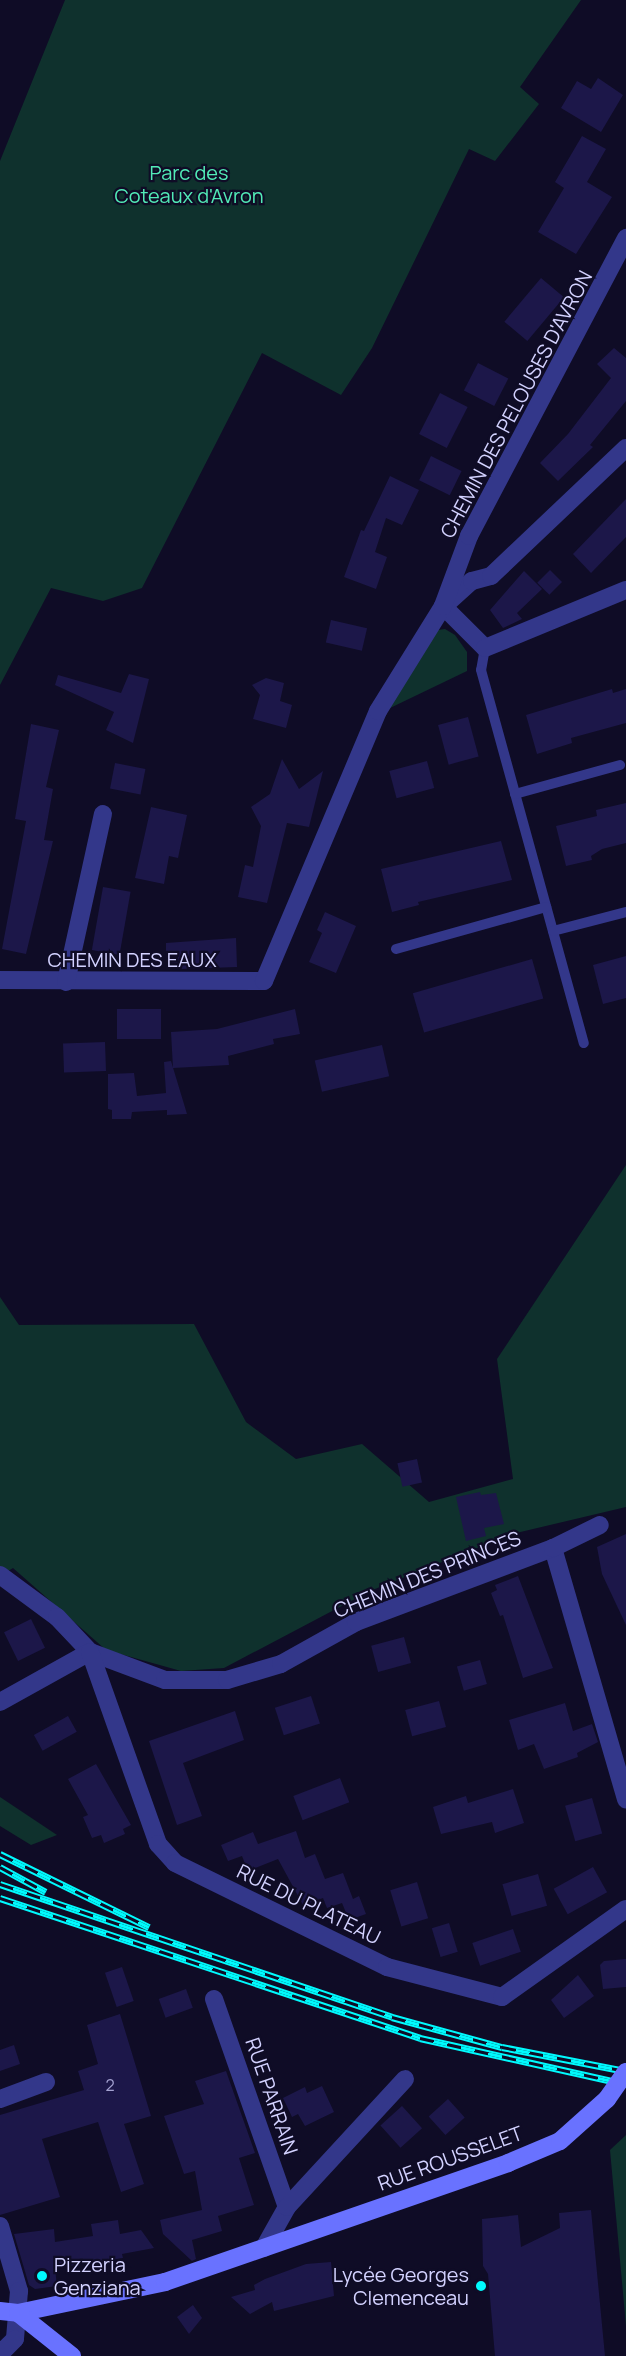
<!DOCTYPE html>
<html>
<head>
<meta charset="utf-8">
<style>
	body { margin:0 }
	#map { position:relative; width:626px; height:2356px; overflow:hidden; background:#0f0c26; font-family:Manrope,sans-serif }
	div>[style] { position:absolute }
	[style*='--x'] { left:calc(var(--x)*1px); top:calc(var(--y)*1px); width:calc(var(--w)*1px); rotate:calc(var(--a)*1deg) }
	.green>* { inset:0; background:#0f312d }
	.building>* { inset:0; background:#1c1749; transform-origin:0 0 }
	.lane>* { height:10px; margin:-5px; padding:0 5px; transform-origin:5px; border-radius:5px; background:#33378a }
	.street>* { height:18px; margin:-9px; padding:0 9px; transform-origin:9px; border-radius:9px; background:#33378a }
	.secondary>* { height:18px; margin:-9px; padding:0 9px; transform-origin:9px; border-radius:9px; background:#6972ff }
	.rail>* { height:7px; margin-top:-3.5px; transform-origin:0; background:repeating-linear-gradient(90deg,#0f0c26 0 14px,#00fafd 0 28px); box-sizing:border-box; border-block:2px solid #00fafd }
	.secondary-bridge>* { height:18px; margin:-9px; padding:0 9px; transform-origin:9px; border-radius:9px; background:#6972ff }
	.dots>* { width:16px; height:16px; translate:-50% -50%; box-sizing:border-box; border:3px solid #0f0c26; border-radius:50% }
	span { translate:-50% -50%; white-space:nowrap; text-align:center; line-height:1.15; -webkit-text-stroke:4.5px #0f0c26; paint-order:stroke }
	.number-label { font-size:16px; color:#a5a3d2 }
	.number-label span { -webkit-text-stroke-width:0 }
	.park-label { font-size:20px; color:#52ebb7 }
	.street-label { font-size:20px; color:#d3d2ff }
	.poi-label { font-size:20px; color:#d3d2ff }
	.left { translate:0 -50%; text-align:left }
	.right { translate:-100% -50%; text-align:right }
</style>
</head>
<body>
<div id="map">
	<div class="green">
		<div style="clip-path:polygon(65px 0,581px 0,520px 87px,539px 104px,495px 161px,469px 149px,372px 348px,341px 395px,262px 353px,142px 588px,103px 601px,51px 588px,0 685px,0 161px)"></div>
		<div style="clip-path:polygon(445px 629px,455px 635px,467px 652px,467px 671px,388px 709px,438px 630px)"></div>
		<div style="clip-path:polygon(626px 1165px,626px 1507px,512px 1534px,370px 1591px,224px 1668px,181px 1671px,106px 1650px,13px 1568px,0 1576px,0 1297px,19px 1325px,194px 1324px,246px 1422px,296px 1459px,362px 1444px,429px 1502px,513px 1479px,497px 1359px)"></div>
		<div style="clip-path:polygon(0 1797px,57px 1835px,31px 1845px,0 1826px)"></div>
		<div style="clip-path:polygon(626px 2135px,626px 2326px,610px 2150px)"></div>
	</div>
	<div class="building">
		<div style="clip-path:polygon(598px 78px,623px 95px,601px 132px,561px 108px,577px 81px,591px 89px)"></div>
		<div style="clip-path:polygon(582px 136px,606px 149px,587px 182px,612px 197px,576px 254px,538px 232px,564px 188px,555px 182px)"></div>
		<div style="left:541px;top:278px;width:30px;height:57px;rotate:40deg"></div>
		<div style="clip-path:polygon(614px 348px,626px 358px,626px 401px,590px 445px,593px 447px,558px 481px,540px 463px,568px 434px,611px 378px,597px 364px)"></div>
		<div style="left:478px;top:363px;width:34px;height:31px;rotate:27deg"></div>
		<div style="left:440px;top:393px;width:31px;height:46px;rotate:27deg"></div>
		<div style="left:431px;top:456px;width:34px;height:27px;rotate:26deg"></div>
		<div style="clip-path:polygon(390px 476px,419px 490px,402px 525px,386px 518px,375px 552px,387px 557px,376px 589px,344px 577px,361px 530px,364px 531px)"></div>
		<div style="clip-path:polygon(626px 499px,626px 537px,591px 573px,573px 554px)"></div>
		<div style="left:550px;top:570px;width:17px;height:18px;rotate:45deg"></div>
		<div style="clip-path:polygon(524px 571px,542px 589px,517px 613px,522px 619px,503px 628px,490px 610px)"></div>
		<div style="left:331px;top:620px;width:37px;height:23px;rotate:13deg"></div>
		<div style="clip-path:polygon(129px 674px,149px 679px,133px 743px,106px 730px,114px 712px,55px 685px,58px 675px,121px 693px)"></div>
		<div style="clip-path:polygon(266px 678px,284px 683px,280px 701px,292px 705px,286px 728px,253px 719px,260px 695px,252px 685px)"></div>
		<div style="clip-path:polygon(612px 689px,613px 693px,626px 689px,626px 723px,571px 738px,572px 743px,537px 754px,526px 715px)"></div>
		<div style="left:468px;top:717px;width:41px;height:31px;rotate:75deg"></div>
		<div style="clip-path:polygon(31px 724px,59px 730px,46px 787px,53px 789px,44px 840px,53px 841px,26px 954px,2px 949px,26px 821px,15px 819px)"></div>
		<div style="clip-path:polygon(282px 759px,299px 789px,323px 771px,309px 827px,287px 823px,267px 903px,238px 897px,245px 865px,253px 867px,261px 826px,251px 807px,270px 794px)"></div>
		<div style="left:427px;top:761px;width:28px;height:39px;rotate:75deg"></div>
		<div style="left:115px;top:763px;width:31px;height:26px;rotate:11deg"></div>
		<div style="clip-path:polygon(626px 803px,626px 843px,602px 849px,591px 856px,592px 860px,566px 866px,556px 826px,597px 816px,596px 810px)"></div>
		<div style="clip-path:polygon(151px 807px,187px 815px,178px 858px,169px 856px,164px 884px,135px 878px)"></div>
		<div style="clip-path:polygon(501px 841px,512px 880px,418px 902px,419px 905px,392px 912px,381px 869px)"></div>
		<div style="left:103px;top:887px;width:28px;height:64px;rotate:10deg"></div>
		<div style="clip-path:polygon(325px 912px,356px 926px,336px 973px,309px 962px,322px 933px,317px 930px)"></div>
		<div style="clip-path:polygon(236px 938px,237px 967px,180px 969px,180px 963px,166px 962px,166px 943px)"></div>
		<div style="clip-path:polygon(626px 956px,626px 998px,603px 1004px,593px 965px)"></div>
		<div style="left:532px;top:959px;width:41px;height:124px;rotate:74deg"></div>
		<div style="left:117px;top:1009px;width:44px;height:30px"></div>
		<div style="clip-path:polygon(295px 1009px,300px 1034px,273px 1039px,274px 1044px,228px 1056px,229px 1065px,173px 1068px,171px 1032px,217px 1029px)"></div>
		<div style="left:105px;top:1042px;width:29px;height:42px;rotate:88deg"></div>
		<div style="left:382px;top:1045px;width:32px;height:69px;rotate:77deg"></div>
		<div style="clip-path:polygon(171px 1061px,187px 1114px,167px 1115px,167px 1110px,132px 1112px,131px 1119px,112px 1119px,112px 1110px,108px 1109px,108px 1074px,134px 1073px,137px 1096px,166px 1093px,164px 1062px)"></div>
		<div style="left:417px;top:1459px;width:24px;height:20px;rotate:78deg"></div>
		<div style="clip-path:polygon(480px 1492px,481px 1495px,496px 1493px,504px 1524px,484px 1528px,486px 1536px,466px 1541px,456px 1497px)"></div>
		<div style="clip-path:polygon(626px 1534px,626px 1625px,602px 1574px,597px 1547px)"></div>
		<div style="clip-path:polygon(518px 1576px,553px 1668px,523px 1678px,503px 1615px,500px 1616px,491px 1593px,497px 1590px,495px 1585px)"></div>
		<div style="left:31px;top:1619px;width:32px;height:30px;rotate:64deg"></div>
		<div style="left:404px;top:1637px;width:27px;height:34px;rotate:75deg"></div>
		<div style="left:480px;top:1660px;width:25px;height:24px;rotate:74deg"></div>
		<div style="left:311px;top:1696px;width:29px;height:38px;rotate:72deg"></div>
		<div style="left:439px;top:1701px;width:27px;height:35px;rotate:75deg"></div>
		<div style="clip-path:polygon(565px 1703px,573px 1731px,592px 1724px,598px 1742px,577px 1753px,578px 1757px,544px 1769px,534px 1744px,518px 1750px,509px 1720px)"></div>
		<div style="clip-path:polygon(235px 1711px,244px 1740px,183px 1763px,202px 1816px,177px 1825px,149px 1741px)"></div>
		<div style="left:68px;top:1716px;width:18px;height:39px;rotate:61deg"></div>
		<div style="clip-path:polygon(96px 1764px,131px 1825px,123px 1829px,125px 1834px,104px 1843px,101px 1835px,92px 1838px,83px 1817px,88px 1815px,68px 1779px)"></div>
		<div style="left:340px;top:1778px;width:26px;height:50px;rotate:69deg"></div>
		<div style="clip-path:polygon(513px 1789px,524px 1823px,495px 1833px,492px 1822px,441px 1834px,433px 1807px,466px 1796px,468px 1803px)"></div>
		<div style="left:592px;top:1798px;width:37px;height:28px;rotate:74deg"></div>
		<div style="clip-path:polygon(296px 1831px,305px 1858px,315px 1854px,325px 1879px,343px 1873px,353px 1899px,359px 1896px,366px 1914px,349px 1920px,342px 1903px,327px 1908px,323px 1898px,303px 1905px,278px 1859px,248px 1871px,242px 1856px,228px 1861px,221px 1845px,253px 1832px,258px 1844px)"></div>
		<div style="left:593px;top:1867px;width:29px;height:45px;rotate:61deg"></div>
		<div style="left:538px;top:1874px;width:33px;height:37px;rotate:74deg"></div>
		<div style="left:417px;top:1882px;width:38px;height:28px;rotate:73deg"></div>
		<div style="left:449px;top:1923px;width:30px;height:18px;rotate:73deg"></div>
		<div style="left:513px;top:1929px;width:24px;height:43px;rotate:71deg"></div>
		<div style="clip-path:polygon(626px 1959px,626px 1987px,603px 1989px,600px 1965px,604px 1961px)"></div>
		<div style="left:122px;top:1967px;width:36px;height:18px;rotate:71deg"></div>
		<div style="clip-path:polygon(578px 1975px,594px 1996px,564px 2018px,551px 2000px)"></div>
		<div style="left:186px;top:1989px;width:20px;height:29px;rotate:70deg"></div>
		<div style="clip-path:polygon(120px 2014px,151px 2116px,124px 2124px,144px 2184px,121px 2192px,98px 2122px,42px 2139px,60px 2197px,0 2215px,0 2115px,84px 2090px,78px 2071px,98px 2064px,87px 2025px)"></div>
		<div style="clip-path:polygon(14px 2045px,20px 2064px,0 2071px,0 2050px)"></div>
		<div style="clip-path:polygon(226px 2071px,255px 2153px,239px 2158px,254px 2205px,218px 2216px,222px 2231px,192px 2240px,196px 2259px,192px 2261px,163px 2234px,160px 2220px,202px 2210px,195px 2171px,184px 2174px,164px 2116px,204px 2104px,195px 2081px)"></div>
		<div style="clip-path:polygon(322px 2086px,334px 2112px,305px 2126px,298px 2114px,292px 2117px,283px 2098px,305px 2087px,307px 2093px)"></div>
		<div style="left:448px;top:2099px;width:25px;height:26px;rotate:48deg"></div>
		<div style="left:402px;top:2106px;width:30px;height:29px;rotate:48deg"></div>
		<div style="clip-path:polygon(591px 2210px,605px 2356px,495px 2356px,488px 2274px,483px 2266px,482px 2219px,518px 2215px,521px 2247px,560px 2228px,559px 2213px)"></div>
		<div style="clip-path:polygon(118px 2220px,120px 2234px,141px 2230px,154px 2248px,122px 2254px,123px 2258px,55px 2268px,57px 2286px,35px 2289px,29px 2285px,14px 2234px,54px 2229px,55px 2242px,93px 2236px,91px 2224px)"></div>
		<div style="clip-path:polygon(331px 2262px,334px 2296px,274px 2311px,272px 2302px,250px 2314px,231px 2297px,255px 2290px,254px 2285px,265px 2279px,306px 2264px)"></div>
		<div style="clip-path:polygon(193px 2305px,202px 2318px,189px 2334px,177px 2317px)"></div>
	</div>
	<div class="lane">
		<div style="--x:485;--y:648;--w:22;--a:100"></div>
		<div style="--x:481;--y:670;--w:387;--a:74.6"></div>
		<div style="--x:515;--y:794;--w:109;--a:-15.4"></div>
		<div style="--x:553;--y:931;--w:75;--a:-14.6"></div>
		<div style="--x:396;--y:949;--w:156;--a:-15.6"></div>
	</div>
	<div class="street">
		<div style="--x:445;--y:605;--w:36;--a:-42"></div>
		<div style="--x:472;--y:581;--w:20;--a:-15"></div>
		<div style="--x:491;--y:576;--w:186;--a:-43.5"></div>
		<div style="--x:443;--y:606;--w:59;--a:45"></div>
		<div style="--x:485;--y:648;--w:152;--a:-22.4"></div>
		<div style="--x:0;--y:980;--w:264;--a:0.2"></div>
		<div style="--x:264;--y:981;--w:293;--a:-67.1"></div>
		<div style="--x:378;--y:711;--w:123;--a:-58.2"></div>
		<div style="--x:443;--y:606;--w:75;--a:-69.6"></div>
		<div style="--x:469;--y:536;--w:337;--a:-62.2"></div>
		<div style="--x:66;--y:982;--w:172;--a:-77.6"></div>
		<div style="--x:553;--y:1548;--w:262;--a:73.8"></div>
		<div style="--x:0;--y:1575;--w:71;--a:36.4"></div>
		<div style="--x:57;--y:1617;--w:48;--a:46.7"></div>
		<div style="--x:90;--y:1652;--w:80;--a:20.5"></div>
		<div style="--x:165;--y:1680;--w:62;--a:0"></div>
		<div style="--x:227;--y:1680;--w:56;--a:-16.5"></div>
		<div style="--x:281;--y:1664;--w:86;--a:-29.2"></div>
		<div style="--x:356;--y:1622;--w:210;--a:-20.6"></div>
		<div style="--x:553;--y:1548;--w:52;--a:-26.1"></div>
		<div style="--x:0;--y:1702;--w:103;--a:-29.1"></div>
		<div style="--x:90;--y:1652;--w:204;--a:70.5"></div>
		<div style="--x:158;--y:1844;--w:25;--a:48"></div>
		<div style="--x:175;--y:1863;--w:236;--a:26.1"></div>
		<div style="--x:387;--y:1967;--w:119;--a:14.6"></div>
		<div style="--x:502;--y:1997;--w:152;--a:-35.4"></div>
		<div style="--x:214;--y:1999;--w:220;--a:70.7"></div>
		<div style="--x:0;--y:2099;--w:49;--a:-20.3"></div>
		<div style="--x:0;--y:2226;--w:68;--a:73.7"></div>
		<div style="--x:19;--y:2291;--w:48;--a:94.8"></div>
		<div style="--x:15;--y:2339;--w:21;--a:135"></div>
		<div style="--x:264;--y:2248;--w:47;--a:-60.7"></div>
		<div style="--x:287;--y:2207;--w:174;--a:-47.3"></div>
	</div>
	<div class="secondary">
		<div style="--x:0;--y:2311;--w:18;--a:6"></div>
		<div style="--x:18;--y:2313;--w:150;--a:-11.9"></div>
		<div style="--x:165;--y:2282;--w:363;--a:-19.1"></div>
		<div style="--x:508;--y:2163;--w:56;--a:-22.9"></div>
		<div style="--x:560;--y:2141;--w:63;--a:-41.8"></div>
		<div style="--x:18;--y:2313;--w:69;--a:38.5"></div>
	</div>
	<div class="rail">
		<div style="--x:0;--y:1854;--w:166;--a:26.1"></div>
		<div style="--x:0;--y:1867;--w:52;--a:28.5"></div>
		<div style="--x:0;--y:1884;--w:414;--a:18.7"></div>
		<div style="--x:392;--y:2017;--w:114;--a:15.3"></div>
		<div style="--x:502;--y:2047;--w:126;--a:11"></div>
		<div style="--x:0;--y:1898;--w:443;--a:18.4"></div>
		<div style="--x:420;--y:2038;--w:211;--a:12.6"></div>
	</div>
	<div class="secondary-bridge">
		<div style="--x:607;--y:2099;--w:33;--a:-55"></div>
	</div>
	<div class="dots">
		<div style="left:42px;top:2276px;background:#00fafd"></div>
		<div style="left:481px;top:2286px;background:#00fafd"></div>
	</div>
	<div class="number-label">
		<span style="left:110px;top:2085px">2</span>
	</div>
	<div class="park-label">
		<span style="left:189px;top:184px">Parc des<br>Coteaux d'Avron</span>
	</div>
	<div class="street-label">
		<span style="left:516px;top:404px;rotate:-62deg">CHEMIN DES PELOUSES D'AVRON</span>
		<span style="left:132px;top:959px">CHEMIN DES EAUX</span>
		<span style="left:427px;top:1574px;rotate:-22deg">CHEMIN DES PRINCES</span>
		<span style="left:309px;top:1904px;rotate:26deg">RUE DU PLATEAU</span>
		<span style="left:272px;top:2096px;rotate:71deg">RUE PARRAIN</span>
		<span style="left:450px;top:2158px;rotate:-20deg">RUE ROUSSELET</span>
	</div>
	<div class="poi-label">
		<span class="left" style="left:54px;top:2276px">Pizzeria<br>Genziana</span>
		<span class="right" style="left:469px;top:2286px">Lycée Georges<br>Clemenceau</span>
	</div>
</div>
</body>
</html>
